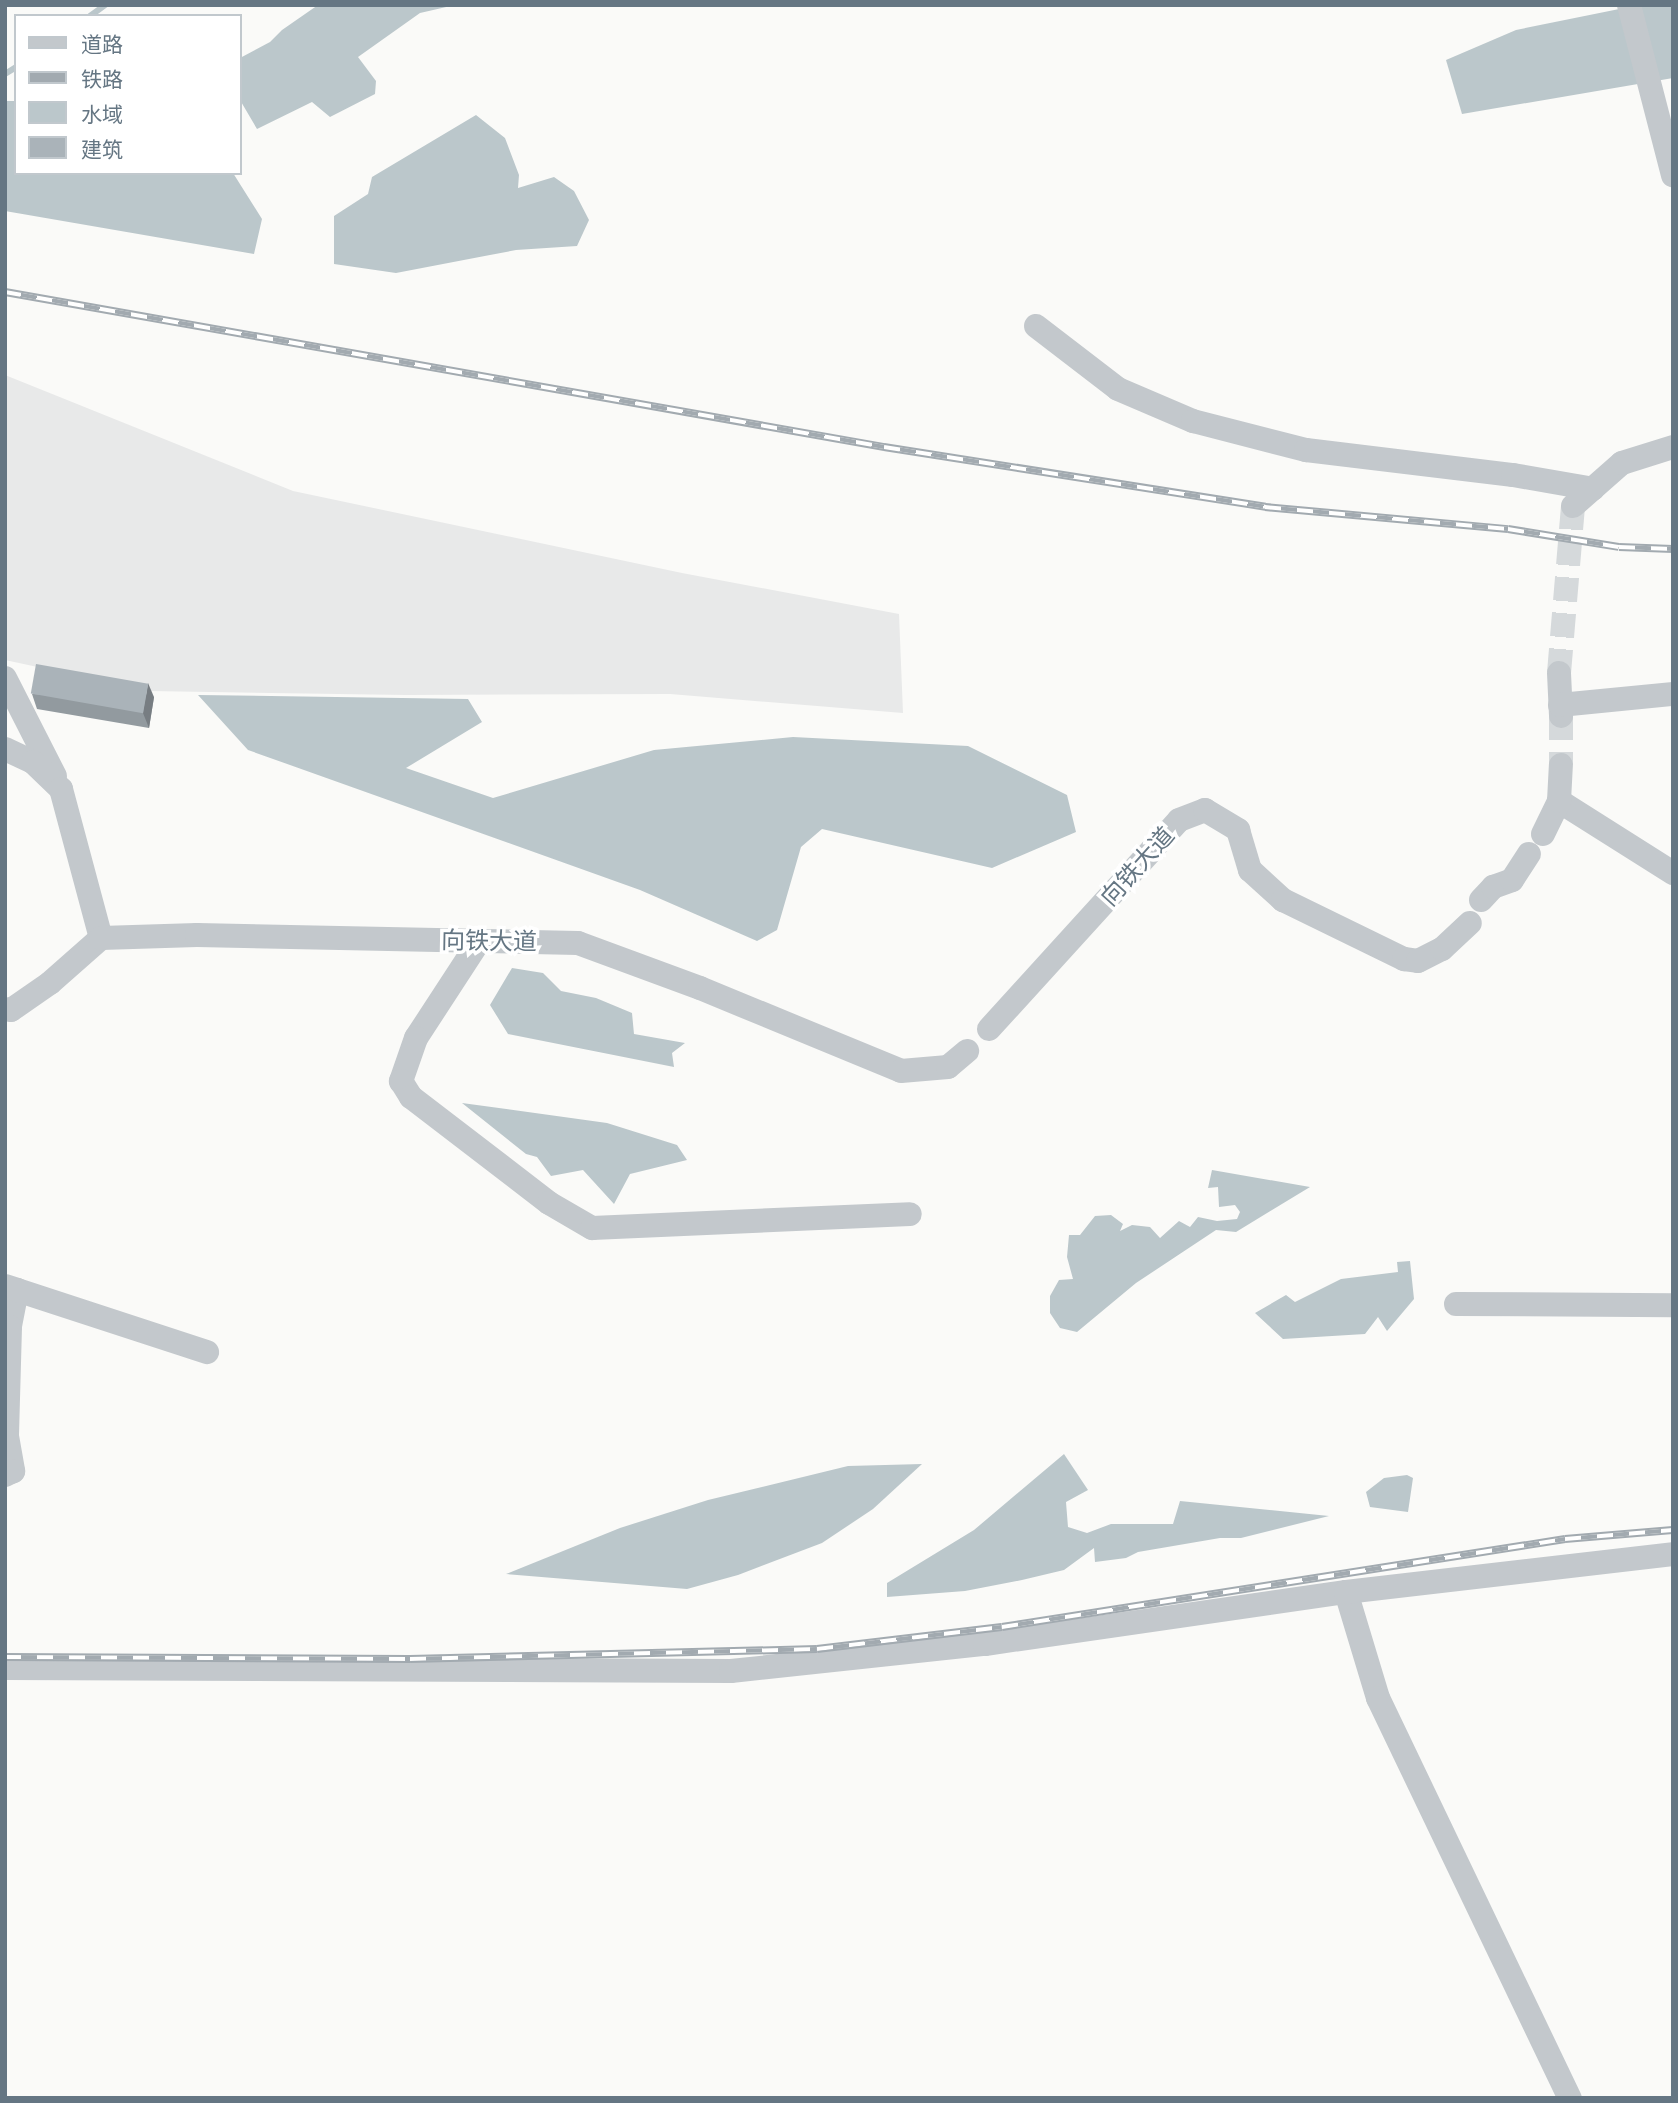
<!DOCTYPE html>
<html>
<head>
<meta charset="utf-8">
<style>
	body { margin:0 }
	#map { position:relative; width:1678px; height:2103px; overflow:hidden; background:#fafaf8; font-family:"DejaVu Sans","Noto Sans SC",sans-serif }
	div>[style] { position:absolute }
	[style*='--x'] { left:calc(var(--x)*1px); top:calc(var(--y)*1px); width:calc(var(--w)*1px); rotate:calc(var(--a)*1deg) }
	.built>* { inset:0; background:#e8e9e9 }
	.water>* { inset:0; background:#bbc7cb }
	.stream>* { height:6px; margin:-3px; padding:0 3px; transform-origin:3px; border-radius:3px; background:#bbc7cb }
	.minor-tunnel>* { height:24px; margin-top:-12px; transform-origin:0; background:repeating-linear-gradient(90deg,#d5d9db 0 24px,transparent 0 36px) }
	.minor>* { height:24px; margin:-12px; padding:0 12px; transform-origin:12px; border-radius:12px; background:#c3c8cc }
	.rail>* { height:8px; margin-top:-4px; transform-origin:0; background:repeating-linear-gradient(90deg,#fff 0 16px,#a2aab0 0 32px); box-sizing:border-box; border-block:2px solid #a2aab0 }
	.wall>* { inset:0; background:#929a9f }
	.shaded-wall>* { inset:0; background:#777d82 }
	.building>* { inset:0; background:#aab3b9; transform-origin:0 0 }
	span { translate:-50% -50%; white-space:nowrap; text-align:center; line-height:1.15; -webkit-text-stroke:7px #fff; paint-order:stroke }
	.street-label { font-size:24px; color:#657683 }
	.frame { position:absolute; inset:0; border:7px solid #657683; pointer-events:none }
	.legend { position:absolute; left:14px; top:14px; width:228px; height:161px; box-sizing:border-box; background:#fff; border:2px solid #c1c8cd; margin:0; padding:9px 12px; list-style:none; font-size:21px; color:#657683 }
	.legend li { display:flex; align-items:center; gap:14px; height:35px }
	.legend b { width:35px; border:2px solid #c1c8cd }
</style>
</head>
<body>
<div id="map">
	<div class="built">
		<div style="clip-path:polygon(5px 375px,293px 491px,682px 573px,899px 614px,903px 713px,670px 694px,406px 695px,149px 691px,5px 660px)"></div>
	</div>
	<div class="water">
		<div style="clip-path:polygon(318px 5px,455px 5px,420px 13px,358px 57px,376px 81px,375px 94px,330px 117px,312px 102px,257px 129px,240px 100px,240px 58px,270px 42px,282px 30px)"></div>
		<div style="clip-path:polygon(1639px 5px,1673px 5px,1673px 78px,1462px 114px,1446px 60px,1516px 30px)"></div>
		<div style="clip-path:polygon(7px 101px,16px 101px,16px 173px,233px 173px,262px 219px,254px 254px,5px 211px)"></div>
		<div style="clip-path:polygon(476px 115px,505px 138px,519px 175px,518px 188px,554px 177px,574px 191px,589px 220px,577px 246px,516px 250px,396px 273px,334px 264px,334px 216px,368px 194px,372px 177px)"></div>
		<div style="clip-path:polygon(198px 695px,468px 699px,482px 722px,406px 768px,493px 798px,654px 750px,793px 737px,968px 746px,1067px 795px,1076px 832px,992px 868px,822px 829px,801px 847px,777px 930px,757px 941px,640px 890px,248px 750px)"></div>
		<div style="clip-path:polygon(512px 968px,543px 973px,561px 991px,596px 998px,632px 1013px,634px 1034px,685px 1043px,672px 1053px,674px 1067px,508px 1034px,490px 1005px)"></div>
		<div style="clip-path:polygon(462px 1103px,607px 1123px,677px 1145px,687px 1160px,630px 1174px,614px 1204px,583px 1170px,551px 1176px,537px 1157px,526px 1154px)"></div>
		<div style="clip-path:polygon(1212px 1170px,1310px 1187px,1236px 1232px,1216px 1230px,1136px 1283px,1077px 1332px,1060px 1328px,1050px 1313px,1050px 1296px,1059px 1280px,1073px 1279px,1067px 1257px,1069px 1235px,1080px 1235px,1095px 1216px,1111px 1215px,1123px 1224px,1120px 1231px,1132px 1225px,1150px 1227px,1160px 1238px,1179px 1221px,1190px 1227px,1198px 1217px,1217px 1221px,1237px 1219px,1240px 1212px,1235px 1205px,1219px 1207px,1218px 1187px,1208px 1188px)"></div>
		<div style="clip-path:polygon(1410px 1261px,1414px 1299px,1387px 1331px,1378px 1317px,1365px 1334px,1283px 1339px,1255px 1313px,1286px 1295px,1295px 1302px,1341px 1279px,1398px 1272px,1397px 1262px)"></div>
		<div style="clip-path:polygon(1064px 1454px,1088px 1490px,1066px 1502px,1068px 1527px,1087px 1533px,1111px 1524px,1173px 1524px,1180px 1501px,1329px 1516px,1241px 1538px,1220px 1538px,1138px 1552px,1126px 1558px,1095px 1562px,1094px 1548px,1064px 1570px,1022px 1580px,965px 1591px,887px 1597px,887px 1583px,974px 1530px)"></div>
		<div style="clip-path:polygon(922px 1464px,873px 1509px,822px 1543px,738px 1575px,687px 1589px,506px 1574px,620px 1528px,708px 1500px,848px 1466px)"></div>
		<div style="clip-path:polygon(1407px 1475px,1413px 1478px,1408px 1512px,1370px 1507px,1366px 1492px,1384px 1478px)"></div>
	</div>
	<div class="stream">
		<div style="--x:90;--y:16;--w:19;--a:-36"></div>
		<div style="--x:5;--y:74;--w:13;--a:-32"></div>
	</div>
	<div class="minor-tunnel">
		<div style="--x:1559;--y:673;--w:168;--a:-85.2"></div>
		<div style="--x:1561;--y:716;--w:49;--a:90"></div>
	</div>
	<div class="minor">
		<div style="--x:1629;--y:5;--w:176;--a:75.5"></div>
		<div style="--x:1036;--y:326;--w:103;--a:37.5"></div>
		<div style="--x:1118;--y:389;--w:82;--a:23.1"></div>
		<div style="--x:1193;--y:421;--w:117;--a:14.4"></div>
		<div style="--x:1306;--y:450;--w:209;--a:6.9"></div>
		<div style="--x:1513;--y:475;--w:81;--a:9.9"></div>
		<div style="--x:1573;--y:506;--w:65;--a:-41.3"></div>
		<div style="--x:1622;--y:463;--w:53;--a:-17.4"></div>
		<div style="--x:1559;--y:673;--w:43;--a:87.3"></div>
		<div style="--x:5;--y:678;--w:110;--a:63"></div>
		<div style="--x:1560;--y:705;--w:114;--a:-5.6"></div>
		<div style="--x:5;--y:749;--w:31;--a:25"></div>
		<div style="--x:33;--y:762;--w:39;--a:44"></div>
		<div style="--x:61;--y:789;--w:154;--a:75"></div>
		<div style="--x:1559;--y:801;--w:135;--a:32.3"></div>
		<div style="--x:1543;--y:834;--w:37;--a:-64"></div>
		<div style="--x:1559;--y:801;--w:36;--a:-87"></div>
		<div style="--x:1481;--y:900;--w:18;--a:-47"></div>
		<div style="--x:1493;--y:887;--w:20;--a:-20"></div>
		<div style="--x:1512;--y:880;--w:31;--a:-57"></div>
		<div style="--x:478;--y:943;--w:113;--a:123.1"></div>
		<div style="--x:416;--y:1038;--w:46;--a:109.2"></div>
		<div style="--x:401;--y:1081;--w:19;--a:58"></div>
		<div style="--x:411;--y:1097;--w:174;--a:37.5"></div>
		<div style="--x:549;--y:1203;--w:50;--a:30.2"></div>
		<div style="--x:592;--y:1228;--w:318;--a:-2.5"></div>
		<div style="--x:5;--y:1009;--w:6;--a:9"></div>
		<div style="--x:11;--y:1010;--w:47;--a:-34.7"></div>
		<div style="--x:50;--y:983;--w:68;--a:-41.4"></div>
		<div style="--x:101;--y:938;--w:96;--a:-1.8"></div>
		<div style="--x:197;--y:935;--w:381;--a:1.2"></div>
		<div style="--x:578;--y:943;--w:130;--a:20.2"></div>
		<div style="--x:700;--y:988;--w:217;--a:22.4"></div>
		<div style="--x:901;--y:1071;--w:47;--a:-4.9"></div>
		<div style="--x:948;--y:1067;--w:25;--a:-40"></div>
		<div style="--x:989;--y:1029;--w:282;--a:-47.7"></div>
		<div style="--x:1179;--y:820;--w:28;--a:-21"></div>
		<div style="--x:1205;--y:810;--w:39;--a:31"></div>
		<div style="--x:1238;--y:830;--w:42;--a:73.3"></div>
		<div style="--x:1250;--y:870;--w:45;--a:42.3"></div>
		<div style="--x:1283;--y:900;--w:135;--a:26"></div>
		<div style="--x:1404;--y:959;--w:14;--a:8"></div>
		<div style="--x:1418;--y:961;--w:27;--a:-27"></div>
		<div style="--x:1442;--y:949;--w:38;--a:-43"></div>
		<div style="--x:5;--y:1286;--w:13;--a:18"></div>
		<div style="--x:17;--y:1290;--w:38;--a:101"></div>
		<div style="--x:10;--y:1327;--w:109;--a:91.6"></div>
		<div style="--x:7;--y:1436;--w:36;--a:80"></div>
		<div style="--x:13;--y:1471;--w:9;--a:153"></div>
		<div style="--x:17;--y:1290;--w:200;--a:18.1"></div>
		<div style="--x:1456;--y:1304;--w:217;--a:0.3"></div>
		<div style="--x:1346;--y:1592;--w:111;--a:73.2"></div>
		<div style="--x:1378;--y:1698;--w:444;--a:64.4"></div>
		<div style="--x:5;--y:1668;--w:726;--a:0.24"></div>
		<div style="--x:731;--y:1671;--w:255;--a:-6.1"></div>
		<div style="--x:985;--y:1644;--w:365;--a:-8.2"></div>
		<div style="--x:1346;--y:1592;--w:329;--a:-6.6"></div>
	</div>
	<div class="rail">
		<div style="--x:5;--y:292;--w:893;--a:10"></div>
		<div style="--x:884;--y:447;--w:386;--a:8.9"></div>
		<div style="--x:1265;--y:507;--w:244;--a:5.2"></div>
		<div style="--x:1508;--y:529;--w:112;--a:9.2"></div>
		<div style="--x:1619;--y:547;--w:54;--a:2.1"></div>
		<div style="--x:5;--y:1657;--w:405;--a:0.3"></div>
		<div style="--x:410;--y:1659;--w:407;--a:-1.4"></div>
		<div style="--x:817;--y:1649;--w:186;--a:-6.8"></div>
		<div style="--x:1002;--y:1627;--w:570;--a:-8.88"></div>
		<div style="--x:1565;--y:1539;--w:108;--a:-4.8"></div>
	</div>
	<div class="wall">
		<div style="clip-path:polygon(32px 694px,154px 697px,149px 728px,37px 709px)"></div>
	</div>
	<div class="shaded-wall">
		<div style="clip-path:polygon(148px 683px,154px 697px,149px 728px,143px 713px)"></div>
	</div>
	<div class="building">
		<div style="left:36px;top:664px;width:114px;height:30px;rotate:10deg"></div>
	</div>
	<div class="street-label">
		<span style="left:1138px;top:867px;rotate:-48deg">向铁大道</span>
		<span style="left:489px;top:942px;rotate:1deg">向铁大道</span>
	</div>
	<div class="frame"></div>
	<ul class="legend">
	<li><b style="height:9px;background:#c3c8cc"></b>道路</li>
	<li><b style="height:9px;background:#a2aab0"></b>铁路</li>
	<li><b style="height:19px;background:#bbc7cb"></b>水域</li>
	<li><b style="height:19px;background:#aab3b9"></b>建筑</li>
	</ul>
</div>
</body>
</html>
